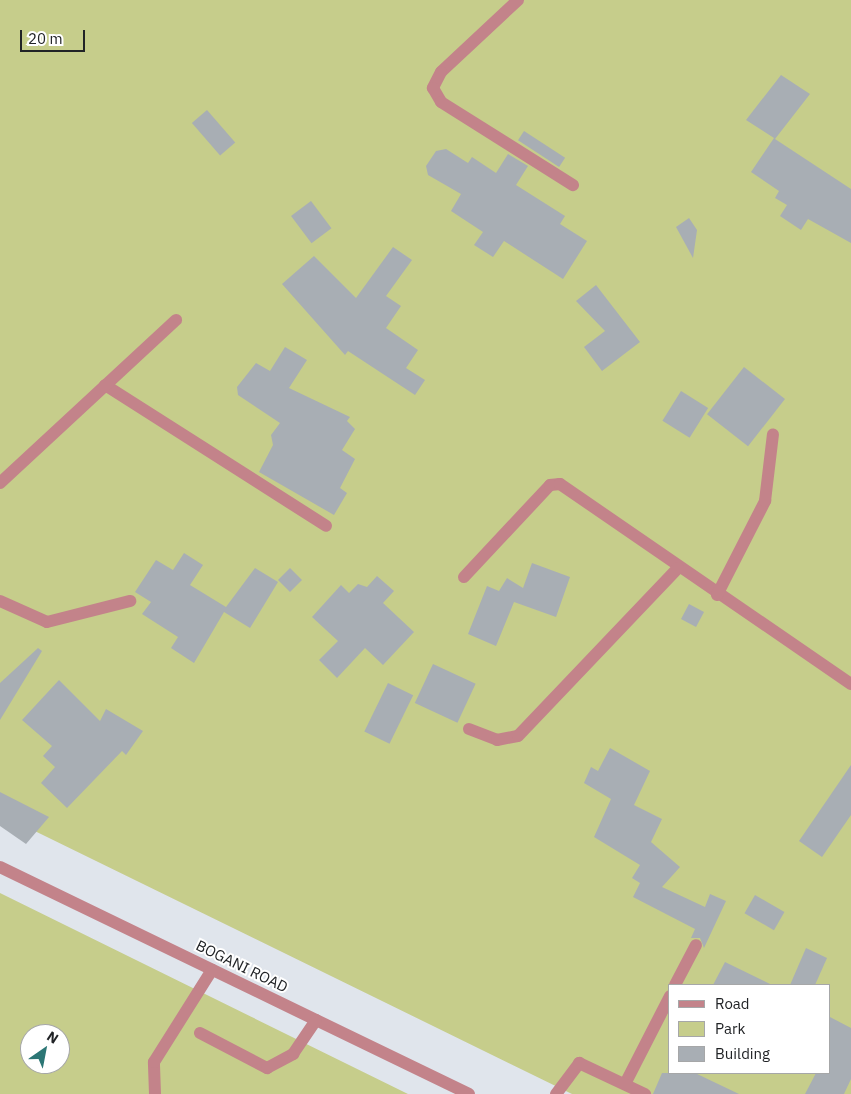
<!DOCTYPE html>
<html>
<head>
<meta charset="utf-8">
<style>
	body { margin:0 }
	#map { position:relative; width:851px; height:1094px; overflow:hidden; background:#e0e5ec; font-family:"IBM Plex Sans",sans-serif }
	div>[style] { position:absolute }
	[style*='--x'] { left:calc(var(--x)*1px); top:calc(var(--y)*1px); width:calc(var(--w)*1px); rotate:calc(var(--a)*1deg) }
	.green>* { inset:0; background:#c6cd8b }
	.building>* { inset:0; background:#a8aeb4; transform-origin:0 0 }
	.minor>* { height:12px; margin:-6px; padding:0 6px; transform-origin:6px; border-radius:6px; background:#c3838a }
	span { translate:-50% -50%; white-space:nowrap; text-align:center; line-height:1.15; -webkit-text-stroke:4px #fff; paint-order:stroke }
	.street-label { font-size:15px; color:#212326 }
	.legend { position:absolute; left:668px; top:984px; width:162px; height:90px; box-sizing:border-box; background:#fff; border:1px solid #a6a7a8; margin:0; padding:6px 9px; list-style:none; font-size:15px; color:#212326 }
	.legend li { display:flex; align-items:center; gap:10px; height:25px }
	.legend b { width:25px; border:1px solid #a6a7a8 }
	.north { position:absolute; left:20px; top:1024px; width:50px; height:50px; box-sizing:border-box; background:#fff; border:1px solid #a6a7a8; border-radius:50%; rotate:33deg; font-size:14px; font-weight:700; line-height:20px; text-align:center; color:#212326 }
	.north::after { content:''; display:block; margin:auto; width:18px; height:22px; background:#2c7675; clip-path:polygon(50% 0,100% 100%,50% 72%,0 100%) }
	.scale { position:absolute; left:20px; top:30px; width:65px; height:22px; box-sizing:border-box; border:2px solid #212326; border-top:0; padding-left:6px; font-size:15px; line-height:18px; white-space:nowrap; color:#212326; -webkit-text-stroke:4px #fff; paint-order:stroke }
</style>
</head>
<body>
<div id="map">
	<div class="green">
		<div style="clip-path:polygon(evenodd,0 0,851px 0,851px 1094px,572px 1094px,0 814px,0 0,670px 985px,830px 985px,830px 1073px,670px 1073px,670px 985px)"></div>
		<div style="clip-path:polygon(evenodd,0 893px,408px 1094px,0 1094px,0 893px,30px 1034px,60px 1034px,60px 1064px,30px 1064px,30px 1034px)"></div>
	</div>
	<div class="building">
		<div style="clip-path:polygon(781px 75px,810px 94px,775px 139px,851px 189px,851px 243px,808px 219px,801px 230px,780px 216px,787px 205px,775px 198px,779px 191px,751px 172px,774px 138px,746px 120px)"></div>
		<div style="left:207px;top:110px;width:43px;height:20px;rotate:49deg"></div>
		<div style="left:524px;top:131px;width:49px;height:11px;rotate:33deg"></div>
		<div style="clip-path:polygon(446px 149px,468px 163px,472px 157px,496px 173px,508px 154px,528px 166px,516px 185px,565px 216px,560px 224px,587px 241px,563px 279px,504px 241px,493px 257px,474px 245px,483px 232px,451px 211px,461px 194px,428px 175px,426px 166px,436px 151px)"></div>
		<div style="left:311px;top:201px;width:34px;height:25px;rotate:53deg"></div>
		<div style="clip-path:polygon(689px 218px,697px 230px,693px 258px,676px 227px)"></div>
		<div style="clip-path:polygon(393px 247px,412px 260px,386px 296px,401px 306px,386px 328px,418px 350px,406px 368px,425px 380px,415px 395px,348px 351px,345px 355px,282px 284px,314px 256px,356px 298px)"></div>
		<div style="clip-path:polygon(596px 285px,640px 342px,602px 371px,584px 347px,605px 331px,576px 301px)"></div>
		<div style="clip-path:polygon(285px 347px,307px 360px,289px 388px,350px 417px,347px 421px,355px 429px,342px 450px,355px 459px,340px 488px,347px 493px,334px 515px,259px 472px,273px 445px,271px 435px,280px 423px,238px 395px,237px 387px,256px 363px,270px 371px)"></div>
		<div style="left:744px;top:367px;width:52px;height:60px;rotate:38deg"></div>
		<div style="left:681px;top:391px;width:32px;height:35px;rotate:32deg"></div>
		<div style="clip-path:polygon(184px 553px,203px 565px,190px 585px,226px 607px,255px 568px,278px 582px,250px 628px,224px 612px,194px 663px,171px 648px,178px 637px,142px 614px,151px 602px,135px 592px,156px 560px,173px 570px)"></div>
		<div style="clip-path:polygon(532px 563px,570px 577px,556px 617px,514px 602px,496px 646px,468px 634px,487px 586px,499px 591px,507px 578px,523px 588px)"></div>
		<div style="left:290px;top:568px;width:17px;height:17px;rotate:45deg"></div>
		<div style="clip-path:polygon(377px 576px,394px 591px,383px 603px,414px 632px,383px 665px,365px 648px,337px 678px,319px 660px,338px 641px,312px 617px,341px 585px,349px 593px,358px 584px,367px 587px)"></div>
		<div style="left:689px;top:604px;width:17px;height:17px;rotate:28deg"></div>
		<div style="clip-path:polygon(38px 648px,42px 651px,0 720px,0 683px)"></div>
		<div style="left:433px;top:664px;width:47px;height:43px;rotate:25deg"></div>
		<div style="clip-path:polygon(59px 680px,100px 721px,106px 709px,143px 731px,126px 755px,122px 751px,67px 808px,41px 783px,55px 767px,43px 756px,52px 746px,22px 720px)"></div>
		<div style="left:388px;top:683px;width:28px;height:54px;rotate:26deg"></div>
		<div style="clip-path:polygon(610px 748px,650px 771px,634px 805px,662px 819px,651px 842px,680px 867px,662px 887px,705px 907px,710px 894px,726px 901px,704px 948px,700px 938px,691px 938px,695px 929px,633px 897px,640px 883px,632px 878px,640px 865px,594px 837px,611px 799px,584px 783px,591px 767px,598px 771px)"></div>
		<div style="clip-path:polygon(851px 765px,851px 815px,822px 857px,799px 841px)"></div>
		<div style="clip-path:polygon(0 792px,49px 817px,26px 844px,0 826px)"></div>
		<div style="left:755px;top:895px;width:34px;height:21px;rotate:30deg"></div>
		<div style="clip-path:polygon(806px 948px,827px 958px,815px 985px,790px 985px)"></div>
		<div style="clip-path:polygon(725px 962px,772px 985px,713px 985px)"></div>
		<div style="clip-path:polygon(830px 1017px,851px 1028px,851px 1079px,844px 1094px,805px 1094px,816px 1073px,830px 1073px)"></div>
		<div style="clip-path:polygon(662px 1073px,695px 1073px,739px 1094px,653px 1094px)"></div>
	</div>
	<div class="minor">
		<div style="--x:518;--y:0;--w:105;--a:136.9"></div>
		<div style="--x:441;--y:72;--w:18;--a:117"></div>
		<div style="--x:433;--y:88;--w:16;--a:60"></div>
		<div style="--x:441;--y:102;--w:156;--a:32.2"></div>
		<div style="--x:105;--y:385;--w:262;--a:32.5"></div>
		<div style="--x:0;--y:483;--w:240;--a:-42.8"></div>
		<div style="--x:464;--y:577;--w:126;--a:-46.9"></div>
		<div style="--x:550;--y:485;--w:10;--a:-6"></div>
		<div style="--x:560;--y:484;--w:353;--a:34.5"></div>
		<div style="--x:717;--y:595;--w:106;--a:-62.9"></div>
		<div style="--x:765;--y:501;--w:67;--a:-83.2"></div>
		<div style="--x:0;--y:601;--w:51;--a:24.1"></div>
		<div style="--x:47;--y:622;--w:86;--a:-14.2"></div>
		<div style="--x:469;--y:729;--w:30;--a:21"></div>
		<div style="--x:497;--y:740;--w:21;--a:-11"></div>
		<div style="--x:518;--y:736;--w:232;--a:-46.4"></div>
		<div style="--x:0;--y:867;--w:521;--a:25.83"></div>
		<div style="--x:675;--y:985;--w:45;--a:-62.3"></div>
		<div style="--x:200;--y:1033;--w:76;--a:27.6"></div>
		<div style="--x:267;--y:1068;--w:30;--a:-28"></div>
		<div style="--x:293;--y:1054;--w:41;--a:-55.9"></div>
		<div style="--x:625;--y:1084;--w:99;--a:-62.9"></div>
		<div style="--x:155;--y:1094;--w:32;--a:-92"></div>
		<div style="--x:154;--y:1062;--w:109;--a:-57.8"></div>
		<div style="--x:556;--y:1094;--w:39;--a:-53"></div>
		<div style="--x:579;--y:1063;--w:73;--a:25.2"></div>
	</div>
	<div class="street-label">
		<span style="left:242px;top:966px;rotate:26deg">BOGANI ROAD</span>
	</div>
	<ul class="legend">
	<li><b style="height:6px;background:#c3838a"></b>Road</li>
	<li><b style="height:14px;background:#c6cd8b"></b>Park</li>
	<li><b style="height:14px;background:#a8aeb4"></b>Building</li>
	</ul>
	<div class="north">N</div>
	<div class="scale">20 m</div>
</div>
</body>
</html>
